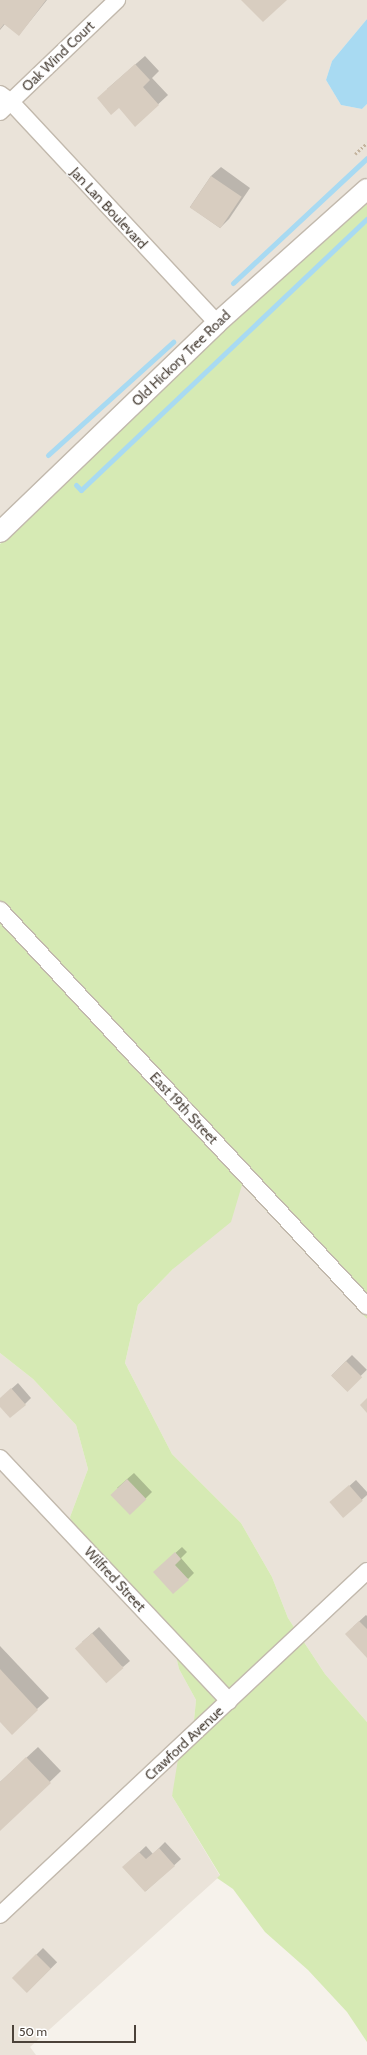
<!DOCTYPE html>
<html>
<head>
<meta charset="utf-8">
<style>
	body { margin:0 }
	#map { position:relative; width:367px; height:2055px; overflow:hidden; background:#f6f2eb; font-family:Cabin,sans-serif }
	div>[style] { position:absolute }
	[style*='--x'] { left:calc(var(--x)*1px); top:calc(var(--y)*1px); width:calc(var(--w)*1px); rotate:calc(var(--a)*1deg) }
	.residential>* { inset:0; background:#eae3d9 }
	.green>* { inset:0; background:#d6eab4 }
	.water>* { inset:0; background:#a8daf2 }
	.shadow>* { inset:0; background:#0003; transform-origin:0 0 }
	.stream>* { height:5px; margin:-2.5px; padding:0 2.5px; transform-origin:2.5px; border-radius:2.5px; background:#a8daf2 }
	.building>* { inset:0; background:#d8cdc0; transform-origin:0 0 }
	.path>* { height:2.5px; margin-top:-1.25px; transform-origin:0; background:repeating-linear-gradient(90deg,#c4b49e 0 2px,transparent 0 4px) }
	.roads { filter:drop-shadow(1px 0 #c2b9ad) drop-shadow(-1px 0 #c2b9ad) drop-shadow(0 1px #c2b9ad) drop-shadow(0 -1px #c2b9ad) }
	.minor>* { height:16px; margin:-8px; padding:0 8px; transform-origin:8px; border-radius:8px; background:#fff }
	.tertiary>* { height:20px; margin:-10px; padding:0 10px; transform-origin:10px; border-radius:10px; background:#fff }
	span { translate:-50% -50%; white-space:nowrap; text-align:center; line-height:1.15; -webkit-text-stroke:3px #fff; paint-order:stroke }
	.street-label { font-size:14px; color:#4b4239 }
	.scale { position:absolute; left:12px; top:2025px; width:124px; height:18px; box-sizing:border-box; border:2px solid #4b4239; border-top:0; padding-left:5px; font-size:12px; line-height:14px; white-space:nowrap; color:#4b4239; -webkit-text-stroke:3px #fff; paint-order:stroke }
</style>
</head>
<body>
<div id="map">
	<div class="residential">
		<div style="clip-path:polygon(0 0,367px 0,367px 19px,332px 61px,326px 80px,341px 105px,362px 109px,367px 104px,367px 177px,211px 317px,0 520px)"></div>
		<div style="clip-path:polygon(242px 1185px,367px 1319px,367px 1722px,325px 1674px,288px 1618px,272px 1577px,241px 1523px,172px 1454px,125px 1363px,138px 1305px,173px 1269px)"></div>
		<div style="clip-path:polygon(0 1353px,33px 1379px,76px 1425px,88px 1469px,70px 1517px,173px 1643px,179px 1669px,196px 1700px,193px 1730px,172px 1796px,220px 1876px,30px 2047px,36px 2055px,0 2055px)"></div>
	</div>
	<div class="green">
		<div style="clip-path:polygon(367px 202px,367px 1319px,242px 1185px,231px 1222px,173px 1269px,138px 1305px,125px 1363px,172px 1454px,241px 1523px,272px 1577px,288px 1618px,325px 1674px,367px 1722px,367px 2042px,347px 2012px,308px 1970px,265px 1932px,233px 1889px,217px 1878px,220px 1875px,172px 1796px,179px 1753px,193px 1730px,196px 1700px,179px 1669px,173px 1643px,84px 1556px,70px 1517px,88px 1469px,76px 1425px,33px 1379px,0 1353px,0 544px,223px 329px)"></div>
	</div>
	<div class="water">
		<div style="clip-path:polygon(367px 19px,367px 104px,362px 109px,341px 105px,326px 80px,332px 61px)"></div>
	</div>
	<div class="shadow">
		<div style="clip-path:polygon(0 0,47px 0,19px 35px,5px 24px,0 30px)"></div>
		<div style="clip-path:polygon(145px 56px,159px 71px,152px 78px,168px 95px,136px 125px,119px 107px,107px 89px)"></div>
		<div style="clip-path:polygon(221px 167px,250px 188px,229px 219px,220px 228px,190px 207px,211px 176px)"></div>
		<div style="left:352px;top:1355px;width:21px;height:29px;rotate:45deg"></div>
		<div style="clip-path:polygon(18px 1383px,31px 1398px,25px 1404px,0 1405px,0 1399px)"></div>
		<div style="clip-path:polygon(134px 1473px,152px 1492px,145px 1499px,117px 1488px)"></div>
		<div style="clip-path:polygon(356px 1480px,367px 1492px,367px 1495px,343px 1517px,337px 1497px)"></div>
		<div style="clip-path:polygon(182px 1547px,187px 1552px,181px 1558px,194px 1573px,188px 1579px,161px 1566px)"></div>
		<div style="clip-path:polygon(366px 1615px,367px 1616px,367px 1656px,353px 1627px)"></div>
		<div style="clip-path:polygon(99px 1627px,130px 1661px,123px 1667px,82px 1642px)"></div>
		<div style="clip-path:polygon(0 1646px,49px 1698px,37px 1709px,0 1721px)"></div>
		<div style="clip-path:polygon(38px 1747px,61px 1771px,0 1830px,0 1782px)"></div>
		<div style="clip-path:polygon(165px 1842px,181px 1859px,146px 1891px,130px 1861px,146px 1846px,153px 1854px)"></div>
		<div style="left:43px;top:1948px;width:20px;height:42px;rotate:45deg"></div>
	</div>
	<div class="stream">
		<div style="--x:233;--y:283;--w:183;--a:-43"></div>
		<div style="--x:48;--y:455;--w:169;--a:-42.1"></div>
		<div style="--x:76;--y:485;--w:7;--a:45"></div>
		<div style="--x:81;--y:490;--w:394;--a:-43.5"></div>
	</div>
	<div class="building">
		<div style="clip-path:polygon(0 0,46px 0,19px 36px,4px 24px,0 29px)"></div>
		<div style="clip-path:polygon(241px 0,287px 0,263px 22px)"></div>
		<div style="clip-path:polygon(135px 64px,150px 80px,143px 87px,159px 105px,135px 127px,119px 108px,111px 115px,97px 98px)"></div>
		<div style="left:211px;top:176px;width:37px;height:38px;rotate:34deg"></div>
		<div style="left:346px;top:1361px;width:23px;height:21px;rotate:45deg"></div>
		<div style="clip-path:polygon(11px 1388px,26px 1405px,10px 1418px,0 1407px,0 1398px)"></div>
		<div style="clip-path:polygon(367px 1398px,367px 1413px,360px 1405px)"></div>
		<div style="left:127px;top:1479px;width:28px;height:23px;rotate:46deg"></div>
		<div style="left:349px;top:1485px;width:21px;height:26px;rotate:49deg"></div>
		<div style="clip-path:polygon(175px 1552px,181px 1559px,175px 1565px,189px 1580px,173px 1594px,153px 1572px)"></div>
		<div style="clip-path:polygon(359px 1621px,367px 1629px,367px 1658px,345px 1634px)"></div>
		<div style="left:92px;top:1633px;width:47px;height:23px;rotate:48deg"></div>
		<div style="clip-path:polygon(0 1669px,38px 1710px,12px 1735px,0 1722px)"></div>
		<div style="clip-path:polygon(26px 1757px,51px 1783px,0 1831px,0 1782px)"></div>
		<div style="clip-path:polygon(159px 1848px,175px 1866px,145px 1892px,122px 1867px,139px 1852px,146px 1859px)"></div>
		<div style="left:36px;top:1954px;width:21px;height:34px;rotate:45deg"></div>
	</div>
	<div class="path">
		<div style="--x:355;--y:154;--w:16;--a:-43"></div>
	</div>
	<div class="roads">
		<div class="minor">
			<div style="--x:0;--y:94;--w:14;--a:36"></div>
			<div style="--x:11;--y:102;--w:302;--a:47"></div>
			<div style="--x:0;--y:112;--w:162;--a:-43.7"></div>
			<div style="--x:0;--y:910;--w:540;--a:47.18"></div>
			<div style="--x:0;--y:1458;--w:334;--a:46.7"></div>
			<div style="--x:0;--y:1915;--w:503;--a:-43.15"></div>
		</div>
		<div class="tertiary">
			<div style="--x:0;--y:532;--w:301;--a:-43.9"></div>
			<div style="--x:217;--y:323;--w:201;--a:-41.8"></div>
		</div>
	</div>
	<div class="street-label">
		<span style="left:58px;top:56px;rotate:-44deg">Oak Wind Court</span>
		<span style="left:109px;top:208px;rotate:47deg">Jan Lan Boulevard</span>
		<span style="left:181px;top:358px;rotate:-44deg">Old Hickory Tree Road</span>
		<span style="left:184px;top:1108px;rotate:47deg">East 19th Street</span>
		<span style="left:115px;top:1579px;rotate:47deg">Wilfred Street</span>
		<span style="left:184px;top:1743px;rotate:-43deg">Crawford Avenue</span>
	</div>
	<div class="scale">50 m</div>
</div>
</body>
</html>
